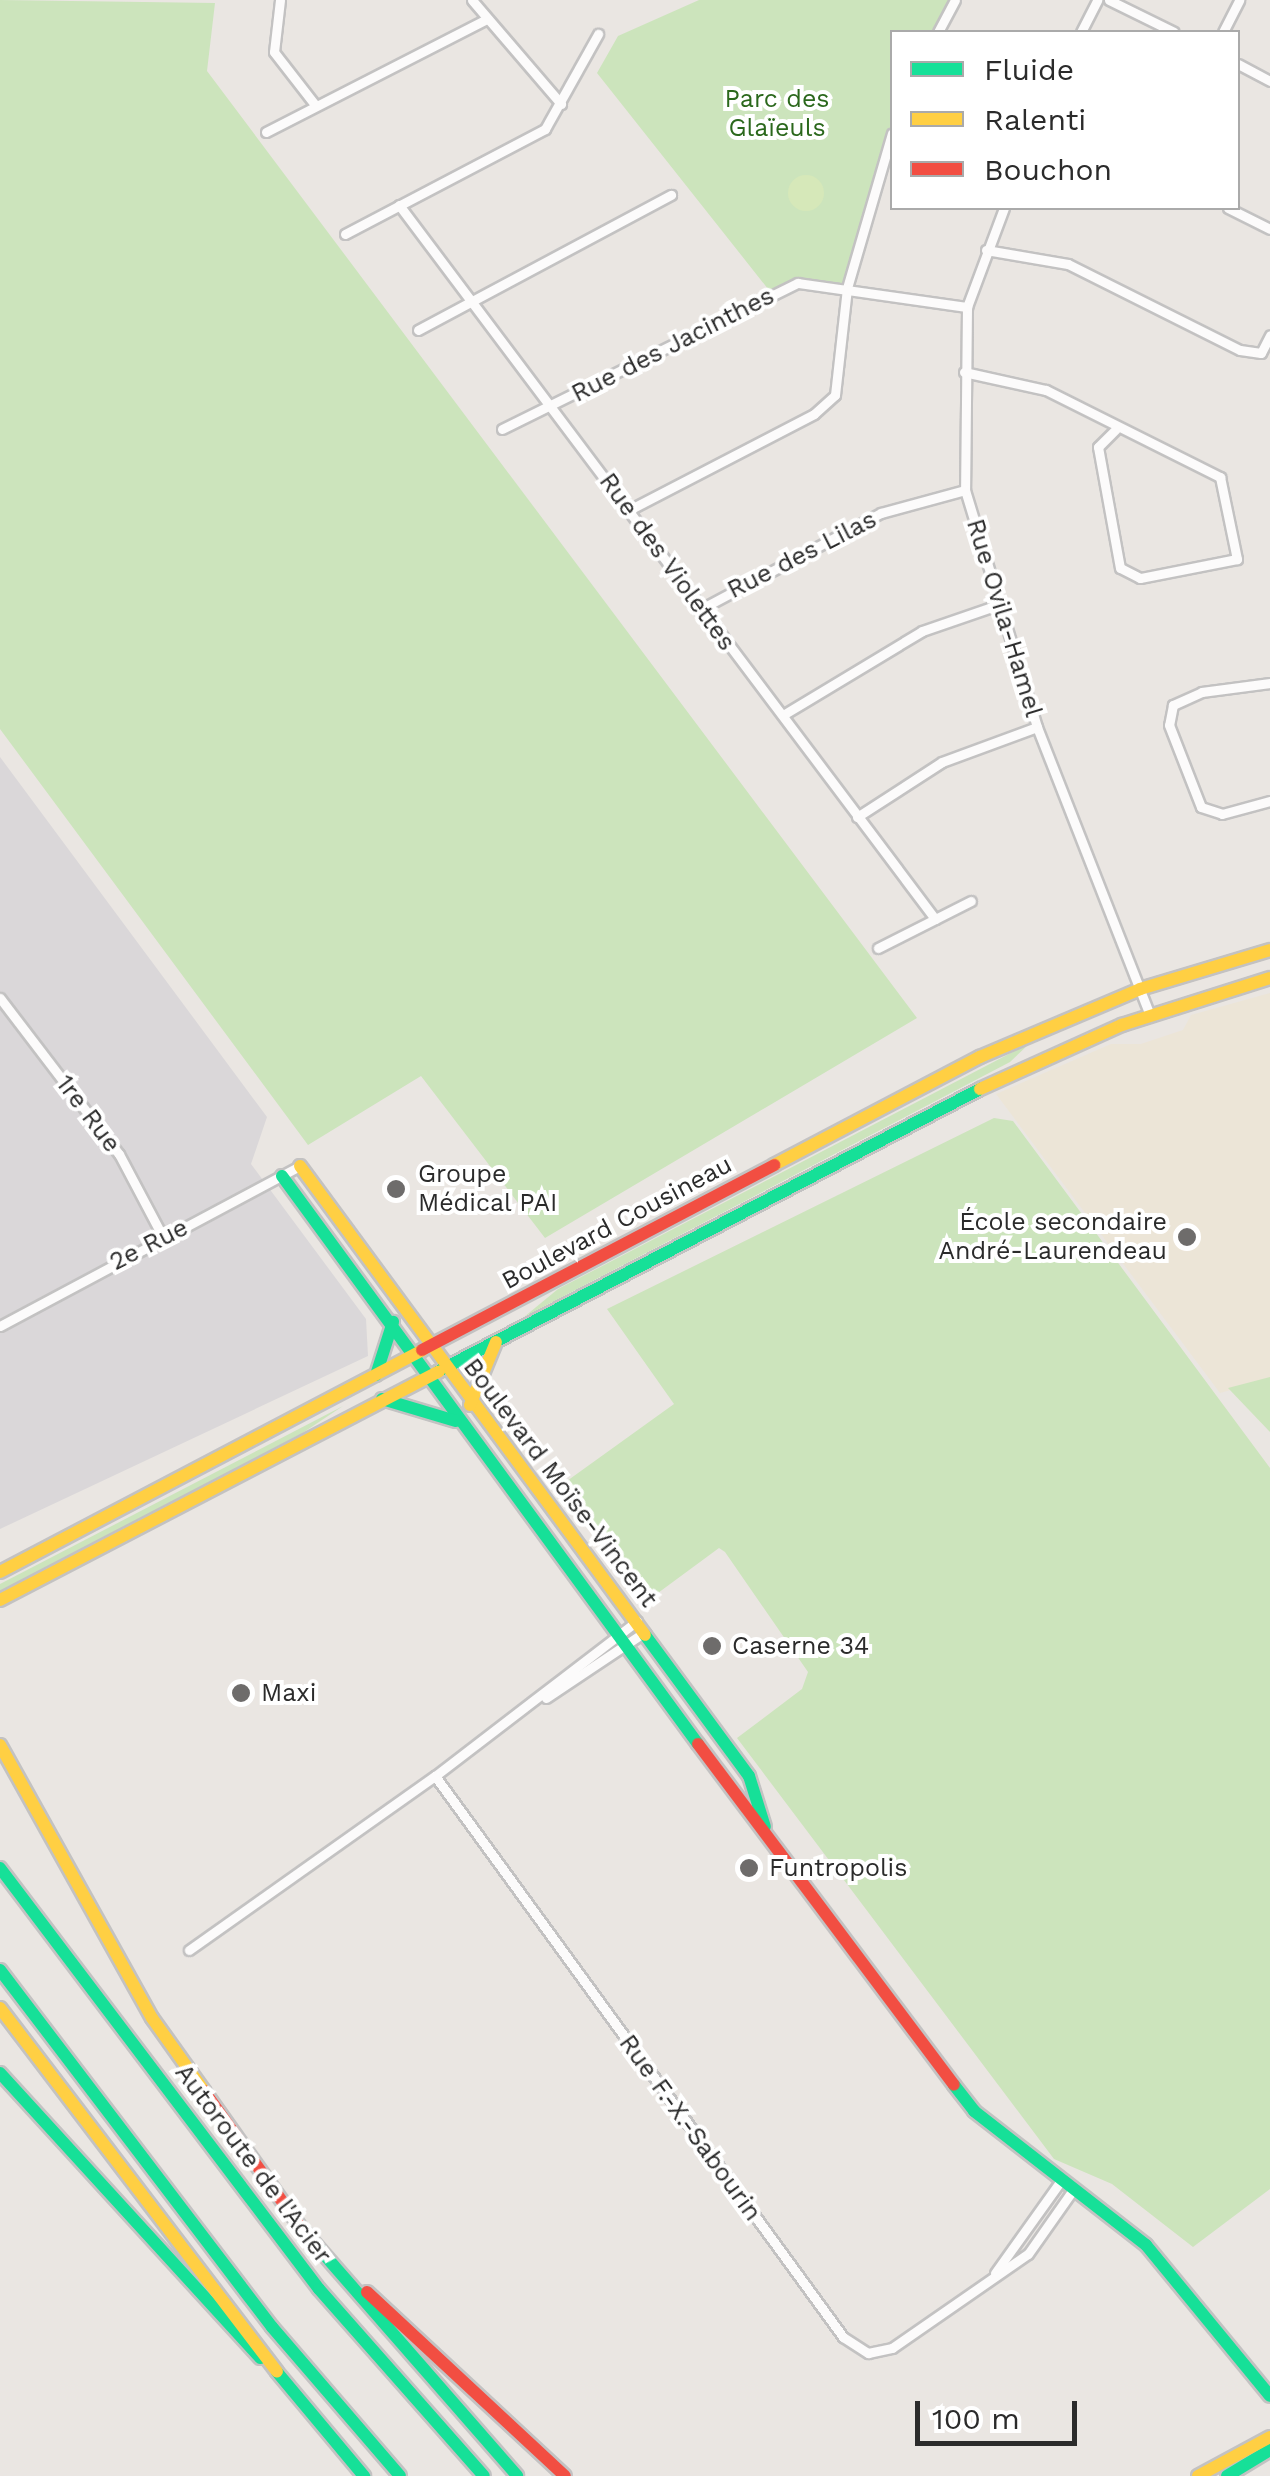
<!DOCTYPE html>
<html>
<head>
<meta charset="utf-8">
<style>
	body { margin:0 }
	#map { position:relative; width:1270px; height:2476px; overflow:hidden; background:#eae6e2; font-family:"Work Sans",sans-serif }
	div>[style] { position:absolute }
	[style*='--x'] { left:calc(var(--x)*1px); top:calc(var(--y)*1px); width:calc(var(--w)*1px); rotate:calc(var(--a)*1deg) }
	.industrial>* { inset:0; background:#dad7d9 }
	.education>* { inset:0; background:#ece5d7 }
	.green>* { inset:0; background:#cce4bc }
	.pitch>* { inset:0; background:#d6e8b9 }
	.round { border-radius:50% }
	.roads { filter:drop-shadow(2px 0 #c3c2c2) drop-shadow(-2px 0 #c3c2c2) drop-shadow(0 2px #c3c2c2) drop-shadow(0 -2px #c3c2c2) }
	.street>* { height:9px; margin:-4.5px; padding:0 4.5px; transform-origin:4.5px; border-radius:4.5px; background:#fcfbfb }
	.fast>* { height:12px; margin:-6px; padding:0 6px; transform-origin:6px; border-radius:6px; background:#16e098 }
	.slow>* { height:12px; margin:-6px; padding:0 6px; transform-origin:6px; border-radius:6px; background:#ffcf43 }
	.jam>* { height:12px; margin:-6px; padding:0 6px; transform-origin:6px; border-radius:6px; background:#f24e42 }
	.dots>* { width:28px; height:28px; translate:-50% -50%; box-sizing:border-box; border:5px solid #fff; border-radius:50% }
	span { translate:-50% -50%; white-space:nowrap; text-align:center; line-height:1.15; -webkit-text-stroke:8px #fff; paint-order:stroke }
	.park-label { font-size:25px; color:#2b681c }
	.street-label { font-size:25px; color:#2b2b2b }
	.poi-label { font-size:25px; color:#2b2b2b }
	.left { translate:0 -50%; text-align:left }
	.right { translate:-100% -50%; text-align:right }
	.legend { position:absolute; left:890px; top:30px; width:350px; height:180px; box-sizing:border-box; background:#fff; border:2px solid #aaa; margin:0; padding:12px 18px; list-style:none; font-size:30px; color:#2b2b2b }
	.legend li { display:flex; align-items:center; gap:20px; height:50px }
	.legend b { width:50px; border:2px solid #aaa }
	.scale { position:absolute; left:915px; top:2401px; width:162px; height:45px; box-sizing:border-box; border:5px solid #2b2b2b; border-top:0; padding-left:12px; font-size:30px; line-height:35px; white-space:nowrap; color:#2b2b2b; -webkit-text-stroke:8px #fff; paint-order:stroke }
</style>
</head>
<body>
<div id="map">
	<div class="industrial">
		<div style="clip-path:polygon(0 757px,267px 1117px,251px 1164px,366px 1319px,368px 1356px,0 1529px)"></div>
	</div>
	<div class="education">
		<div style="clip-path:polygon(1270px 993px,1270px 1379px,1220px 1393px,996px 1094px,1111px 1044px,1141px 1044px,1183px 1030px,1191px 1015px)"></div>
	</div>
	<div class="green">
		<div style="clip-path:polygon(0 0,215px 3px,207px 71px,917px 1018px,545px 1238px,421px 1076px,308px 1145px,0 729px)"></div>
		<div style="clip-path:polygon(699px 0,955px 0,938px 32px,892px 32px,892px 133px,847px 288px,798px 283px,772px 294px,597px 73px,618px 36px)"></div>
		<div style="clip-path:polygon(1030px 1043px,1010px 1062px,524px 1317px,558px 1289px)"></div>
		<div style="clip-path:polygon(994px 1118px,1013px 1121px,1270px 1468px,1270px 2189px,1193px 2247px,1112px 2184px,1054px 2159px,737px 1738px,802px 1689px,808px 1672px,725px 1552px,719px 1548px,643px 1604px,560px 1486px,674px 1404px,607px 1309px)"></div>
		<div style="clip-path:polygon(1270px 1377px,1270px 1432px,1228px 1388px)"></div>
		<div style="clip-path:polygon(343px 1406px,301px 1434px,0 1593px,0 1584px)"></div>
	</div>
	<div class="pitch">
		<div class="round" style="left:788px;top:175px;width:36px;height:36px"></div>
	</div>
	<div class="roads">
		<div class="street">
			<div style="--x:280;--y:0;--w:52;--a:96.6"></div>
			<div style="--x:274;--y:52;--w:68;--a:52.1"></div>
			<div style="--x:472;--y:0;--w:137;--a:49.4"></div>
			<div style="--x:1109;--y:0;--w:72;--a:26.2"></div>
			<div style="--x:938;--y:32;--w:36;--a:-62"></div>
			<div style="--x:1081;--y:32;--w:36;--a:-63"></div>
			<div style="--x:1223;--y:32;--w:36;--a:-63"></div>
			<div style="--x:1238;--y:64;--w:36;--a:28"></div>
			<div style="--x:266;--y:132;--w:248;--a:-27.1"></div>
			<div style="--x:399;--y:205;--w:893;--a:53.1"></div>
			<div style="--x:1004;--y:208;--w:106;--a:110.5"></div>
			<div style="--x:967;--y:307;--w:183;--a:90.6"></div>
			<div style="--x:965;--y:490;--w:248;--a:73.1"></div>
			<div style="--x:1037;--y:727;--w:309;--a:68.6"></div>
			<div style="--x:1228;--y:208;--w:47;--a:26.6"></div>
			<div style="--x:345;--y:234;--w:226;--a:-27.7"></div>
			<div style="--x:545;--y:129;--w:109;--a:-60.8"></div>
			<div style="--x:986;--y:250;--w:83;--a:9.7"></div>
			<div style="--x:1068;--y:264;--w:192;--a:26.6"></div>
			<div style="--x:1240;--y:350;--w:21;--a:8"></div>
			<div style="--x:1261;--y:353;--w:20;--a:-63"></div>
			<div style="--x:418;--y:330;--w:287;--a:-28.1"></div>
			<div style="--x:964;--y:372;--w:84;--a:12.4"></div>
			<div style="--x:1046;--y:390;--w:195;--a:26.6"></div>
			<div style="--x:1220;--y:477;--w:84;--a:78.3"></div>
			<div style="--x:1237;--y:559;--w:99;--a:168.9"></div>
			<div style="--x:1140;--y:578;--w:22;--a:-153"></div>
			<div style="--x:1120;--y:568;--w:123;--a:-100.3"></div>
			<div style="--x:1098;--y:447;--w:25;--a:-45"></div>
			<div style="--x:502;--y:429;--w:330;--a:-26.3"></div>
			<div style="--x:798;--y:283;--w:171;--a:8.1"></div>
			<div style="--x:629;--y:510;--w:208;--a:-27.4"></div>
			<div style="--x:814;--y:414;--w:28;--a:-42"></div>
			<div style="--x:835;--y:395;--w:108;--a:-83.6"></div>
			<div style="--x:847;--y:288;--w:161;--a:-73.8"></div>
			<div style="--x:699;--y:610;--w:206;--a:-28.1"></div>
			<div style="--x:881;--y:513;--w:87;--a:-15.3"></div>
			<div style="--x:1270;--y:683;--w:69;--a:172.5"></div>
			<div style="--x:1202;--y:692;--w:32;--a:156"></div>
			<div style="--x:1173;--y:705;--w:20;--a:101"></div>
			<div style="--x:1169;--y:725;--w:88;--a:68.7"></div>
			<div style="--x:1201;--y:807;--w:22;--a:18"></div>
			<div style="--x:1222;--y:814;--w:50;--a:-15.2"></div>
			<div style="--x:783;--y:715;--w:162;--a:-31.1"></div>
			<div style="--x:922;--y:631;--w:77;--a:-18.9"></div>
			<div style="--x:857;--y:817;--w:101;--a:-32.9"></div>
			<div style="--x:942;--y:762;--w:101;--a:-20.2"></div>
			<div style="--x:878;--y:948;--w:104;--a:-26.8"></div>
			<div style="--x:0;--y:998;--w:196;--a:52.7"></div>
			<div style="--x:119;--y:1154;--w:94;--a:62.1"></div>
			<div style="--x:0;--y:1326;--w:340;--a:-28.1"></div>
			<div style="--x:637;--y:1621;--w:255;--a:142.5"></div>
			<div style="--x:435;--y:1776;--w:694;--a:53.97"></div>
			<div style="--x:843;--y:2337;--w:30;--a:33"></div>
			<div style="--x:868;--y:2353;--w:25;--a:-12"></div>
			<div style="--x:892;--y:2348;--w:165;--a:-34.7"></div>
			<div style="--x:1028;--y:2254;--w:78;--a:-54.9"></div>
			<div style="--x:546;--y:1698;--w:117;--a:-33.8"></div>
			<div style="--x:189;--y:1950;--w:301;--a:-35.3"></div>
			<div style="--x:995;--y:2273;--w:112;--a:-54.5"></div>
		</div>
		<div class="fast">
			<div style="--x:282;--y:1176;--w:704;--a:53.78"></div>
			<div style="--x:439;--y:1371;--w:610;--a:-27.53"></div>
			<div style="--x:376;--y:1375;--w:56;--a:-72.2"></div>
			<div style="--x:382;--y:1399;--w:77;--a:16.6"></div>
			<div style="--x:645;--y:1635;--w:175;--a:53.6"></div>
			<div style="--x:749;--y:1776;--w:53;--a:72.6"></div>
			<div style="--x:0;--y:1868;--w:528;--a:52.85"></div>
			<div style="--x:319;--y:2289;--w:249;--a:48.6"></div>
			<div style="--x:0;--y:1970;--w:449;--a:52.7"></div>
			<div style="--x:272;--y:2327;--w:196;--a:49.3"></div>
			<div style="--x:0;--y:2073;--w:386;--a:47.6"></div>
			<div style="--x:954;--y:2085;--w:33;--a:52"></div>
			<div style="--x:974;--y:2111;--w:218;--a:37.9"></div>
			<div style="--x:1146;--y:2245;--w:195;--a:50.6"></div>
			<div style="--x:301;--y:2228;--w:329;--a:48.9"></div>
			<div style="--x:277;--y:2372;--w:136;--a:50.1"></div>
			<div style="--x:1227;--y:2476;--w:50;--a:-31.2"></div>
		</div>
		<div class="slow">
			<div style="--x:980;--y:1089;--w:156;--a:-24.3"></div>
			<div style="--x:1122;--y:1025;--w:155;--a:-17.6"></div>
			<div style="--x:774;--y:1165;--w:233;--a:-27.7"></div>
			<div style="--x:980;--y:1057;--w:174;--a:-23"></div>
			<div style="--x:1140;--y:989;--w:136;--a:-16.7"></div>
			<div style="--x:300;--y:1166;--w:582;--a:53.66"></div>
			<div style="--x:470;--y:1405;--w:68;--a:-67.6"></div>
			<div style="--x:0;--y:1572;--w:477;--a:-27.7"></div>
			<div style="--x:0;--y:1600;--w:495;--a:-27.5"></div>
			<div style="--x:0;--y:1745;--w:312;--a:60.9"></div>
			<div style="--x:152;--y:2018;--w:90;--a:54.5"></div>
			<div style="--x:0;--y:2008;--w:457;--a:52.7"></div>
			<div style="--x:1198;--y:2476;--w:82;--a:-28.4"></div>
		</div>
		<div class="jam">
			<div style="--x:422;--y:1350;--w:398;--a:-27.7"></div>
			<div style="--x:698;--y:1744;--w:426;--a:53.1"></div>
			<div style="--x:204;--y:2091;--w:168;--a:54.7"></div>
			<div style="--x:367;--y:2292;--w:270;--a:42.9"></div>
		</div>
	</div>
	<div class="dots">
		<div style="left:396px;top:1189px;background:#6e6c6b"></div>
		<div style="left:1187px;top:1237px;background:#6e6c6b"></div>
		<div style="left:712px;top:1646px;background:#6e6c6b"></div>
		<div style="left:241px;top:1693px;background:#6e6c6b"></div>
		<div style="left:749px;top:1868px;background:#6e6c6b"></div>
	</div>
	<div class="park-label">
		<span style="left:777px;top:114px">Parc des<br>Glaïeuls</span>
	</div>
	<div class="street-label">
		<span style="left:673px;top:345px;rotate:-27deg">Rue des Jacinthes</span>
		<span style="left:802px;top:555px;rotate:-27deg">Rue des Lilas</span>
		<span style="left:667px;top:562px;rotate:54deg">Rue des Violettes</span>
		<span style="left:1004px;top:618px;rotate:73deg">Rue Ovila-Hamel</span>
		<span style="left:88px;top:1114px;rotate:53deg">1re Rue</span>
		<span style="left:617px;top:1223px;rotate:-28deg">Boulevard Cousineau</span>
		<span style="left:149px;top:1245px;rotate:-27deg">2e Rue</span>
		<span style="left:560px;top:1483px;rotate:53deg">Boulevard Moïse-Vincent</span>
		<span style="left:690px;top:2128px;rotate:54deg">Rue F.-X.-Sabourin</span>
		<span style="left:253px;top:2164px;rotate:53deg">Autoroute de l'Acier</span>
	</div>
	<div class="poi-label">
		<span class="left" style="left:418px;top:1189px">Groupe<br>Médical PAI</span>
		<span class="right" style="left:1167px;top:1237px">École secondaire<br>André-Laurendeau</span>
		<span class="left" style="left:732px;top:1646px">Caserne 34</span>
		<span class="left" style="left:261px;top:1693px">Maxi</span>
		<span class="left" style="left:769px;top:1868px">Funtropolis</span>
	</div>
	<ul class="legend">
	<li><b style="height:12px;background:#16e098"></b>Fluide</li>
	<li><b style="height:12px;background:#ffcf43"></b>Ralenti</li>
	<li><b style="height:12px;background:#f24e42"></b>Bouchon</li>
	</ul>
	<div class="scale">100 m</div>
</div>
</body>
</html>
